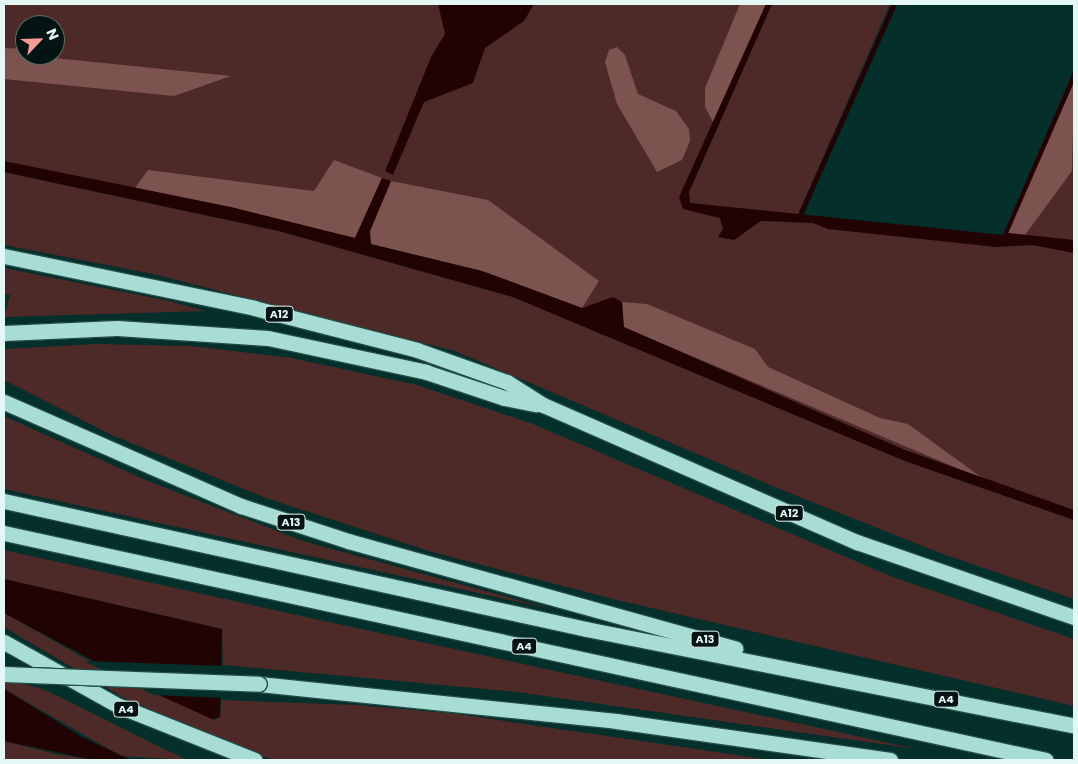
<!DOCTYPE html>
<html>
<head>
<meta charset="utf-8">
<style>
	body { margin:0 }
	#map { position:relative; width:1078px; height:764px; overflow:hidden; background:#052f2b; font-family:Poppins,sans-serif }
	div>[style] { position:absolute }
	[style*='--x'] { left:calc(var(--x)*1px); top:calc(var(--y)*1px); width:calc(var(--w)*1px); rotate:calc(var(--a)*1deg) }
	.green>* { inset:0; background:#4d2927 }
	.forest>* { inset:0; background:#7d5350 }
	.water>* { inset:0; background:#220304 }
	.pier>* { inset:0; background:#052f2b }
	.stream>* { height:4.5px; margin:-2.25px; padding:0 2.25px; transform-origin:2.25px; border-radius:2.25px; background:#220304 }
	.roads { filter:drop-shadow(1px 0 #244b47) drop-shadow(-1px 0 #244b47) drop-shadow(0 1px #244b47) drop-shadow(0 -1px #244b47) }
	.highway>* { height:15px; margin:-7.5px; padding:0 7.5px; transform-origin:7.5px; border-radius:7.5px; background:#a7ddd5 }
	.bridges { filter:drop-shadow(1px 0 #244b47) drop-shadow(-1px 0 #244b47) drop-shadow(0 1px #244b47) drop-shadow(0 -1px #244b47) }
	.highway-bridge>* { height:15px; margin:-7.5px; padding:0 7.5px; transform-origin:7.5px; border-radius:7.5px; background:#a7ddd5 }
	span { translate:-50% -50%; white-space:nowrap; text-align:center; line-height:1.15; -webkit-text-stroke:5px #051412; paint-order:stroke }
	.shield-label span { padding:1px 4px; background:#051412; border:1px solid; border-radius:4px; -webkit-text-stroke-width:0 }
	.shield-label { font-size:11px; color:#e3f8f4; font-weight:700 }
	.frame { position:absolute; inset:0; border:5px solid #e3f8f4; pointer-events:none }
	.north { position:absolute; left:15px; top:15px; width:50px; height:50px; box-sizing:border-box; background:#051412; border:1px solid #5e6f6c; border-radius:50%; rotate:66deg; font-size:14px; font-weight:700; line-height:20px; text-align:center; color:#e3f8f4 }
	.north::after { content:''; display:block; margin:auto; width:18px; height:22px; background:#f59c96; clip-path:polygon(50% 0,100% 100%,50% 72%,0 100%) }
</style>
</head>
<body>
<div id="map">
	<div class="green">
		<div style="clip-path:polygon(evenodd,4px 4px,770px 4px,683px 197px,690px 208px,995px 242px,1005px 238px,1074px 77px,1074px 516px,949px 472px,598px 323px,429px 263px,4px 167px,4px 4px,25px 25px,55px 25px,55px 55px,25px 55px,25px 25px)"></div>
		<div style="clip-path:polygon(772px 4px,890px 4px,797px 217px,690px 203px,689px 192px)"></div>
		<div style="clip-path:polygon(4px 172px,279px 231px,513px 297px,905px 461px,1074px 520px,1074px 599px,943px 554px,782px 490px,455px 351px,153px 274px,4px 245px)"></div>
		<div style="clip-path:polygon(4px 268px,169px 301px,206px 311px,4px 317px,10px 295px,4px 294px)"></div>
		<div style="clip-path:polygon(95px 344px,191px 346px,292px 358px,417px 385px,533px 424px,893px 577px,1074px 639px,1074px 706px,617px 600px,432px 552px,266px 498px,112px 435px,4px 380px,4px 349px)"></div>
		<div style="clip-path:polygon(4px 416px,148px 481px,303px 541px,551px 609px,4px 489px)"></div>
		<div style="clip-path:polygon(4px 550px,329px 622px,917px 749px,517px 692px,223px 665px,222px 629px,4px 579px)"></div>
		<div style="clip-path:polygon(4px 613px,95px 664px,215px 720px,220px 717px,221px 700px,357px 705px,457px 714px,770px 760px,273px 760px,146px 711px,4px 627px)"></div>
		<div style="clip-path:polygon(4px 678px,43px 689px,187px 760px,121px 756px,4px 689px)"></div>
		<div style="clip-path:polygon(4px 741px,56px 754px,93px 760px,4px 760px)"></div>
	</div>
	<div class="forest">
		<div style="clip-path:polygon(740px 4px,766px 4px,713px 122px,705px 107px,705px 88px)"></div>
		<div style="clip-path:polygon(617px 47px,625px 55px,638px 94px,676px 111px,689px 129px,690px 141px,682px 160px,657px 172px,617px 104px,605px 62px,609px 50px)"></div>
		<div style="clip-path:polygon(4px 48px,25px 49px,25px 55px,231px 76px,174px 96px,4px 79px)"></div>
		<div style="clip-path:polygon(1074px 82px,1072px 171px,1025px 235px,1008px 234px)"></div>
		<div style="clip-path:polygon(334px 160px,382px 178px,355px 238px,135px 188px,148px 170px,314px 191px)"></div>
		<div style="clip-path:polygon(391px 181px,488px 200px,599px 281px,582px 308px,482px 271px,370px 244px,370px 231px)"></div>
		<div style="clip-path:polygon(622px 302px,647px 304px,755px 349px,768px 367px,880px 418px,908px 424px,985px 480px,623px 327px)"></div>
	</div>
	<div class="water">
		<div style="clip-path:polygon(438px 4px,534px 4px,524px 21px,485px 48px,473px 83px,424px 102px,393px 175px,385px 171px,431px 57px,445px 34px)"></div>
		<div style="clip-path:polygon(766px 4px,772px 4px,689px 192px,690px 203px,1003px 235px,1074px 70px,1074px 82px,1008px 233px,1074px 240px,1074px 253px,1032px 245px,996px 247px,828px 229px,813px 223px,761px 221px,734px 240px,718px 237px,723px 229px,720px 218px,683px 209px,679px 197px)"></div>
		<div style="clip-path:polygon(4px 161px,231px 207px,355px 238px,382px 178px,391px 181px,370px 231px,371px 244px,482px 271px,582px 308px,613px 297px,622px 302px,624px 327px,905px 450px,1074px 510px,1074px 520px,905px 461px,513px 297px,279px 231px,4px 172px)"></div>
		<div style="clip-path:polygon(4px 579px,222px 629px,220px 717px,212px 719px,152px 692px,4px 613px)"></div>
		<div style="clip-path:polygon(4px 689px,82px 737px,131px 760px,93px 760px,4px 741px)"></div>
	</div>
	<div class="pier">
		<div style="clip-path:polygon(84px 661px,225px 666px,224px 698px,154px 695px)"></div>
	</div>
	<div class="stream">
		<div style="--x:800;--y:215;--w:231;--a:-66"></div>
	</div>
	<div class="roads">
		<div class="highway">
			<div style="--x:4;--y:256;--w:255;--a:11.7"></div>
			<div style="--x:254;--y:308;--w:168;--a:14.4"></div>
			<div style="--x:417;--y:350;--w:96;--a:19.6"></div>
			<div style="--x:507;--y:382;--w:43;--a:32.6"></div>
			<div style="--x:543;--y:405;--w:343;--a:23.6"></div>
			<div style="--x:857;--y:542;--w:230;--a:19.1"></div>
			<div style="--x:4;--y:333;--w:113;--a:-2.5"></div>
			<div style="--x:117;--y:328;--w:151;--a:3.8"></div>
			<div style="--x:268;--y:338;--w:162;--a:12.1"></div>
			<div style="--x:426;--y:372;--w:82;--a:18.4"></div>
			<div style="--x:504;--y:398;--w:33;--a:11"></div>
			<div style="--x:4;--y:402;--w:259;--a:23.7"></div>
			<div style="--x:241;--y:506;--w:113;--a:18.1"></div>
			<div style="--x:348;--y:541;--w:402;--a:15.5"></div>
			<div style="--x:4;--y:501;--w:596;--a:12.4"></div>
			<div style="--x:586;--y:629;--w:498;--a:11.2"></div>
			<div style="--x:4;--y:533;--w:1066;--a:12.29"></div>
			<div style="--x:4;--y:642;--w:132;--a:29.1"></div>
			<div style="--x:119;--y:706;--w:146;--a:21.7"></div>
			<div style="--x:259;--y:684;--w:359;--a:5.9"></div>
			<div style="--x:616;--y:721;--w:277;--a:8.1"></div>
		</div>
	</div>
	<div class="bridges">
		<div class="highway-bridge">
			<div style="--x:4;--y:674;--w:255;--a:2.2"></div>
		</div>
	</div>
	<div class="shield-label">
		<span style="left:279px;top:314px">A12</span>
		<span style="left:789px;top:513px">A12</span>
		<span style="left:291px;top:522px">A13</span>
		<span style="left:705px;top:639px">A13</span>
		<span style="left:524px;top:646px">A4</span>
		<span style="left:946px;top:699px">A4</span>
		<span style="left:126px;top:709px">A4</span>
	</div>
	<div class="frame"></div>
	<div class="north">N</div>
</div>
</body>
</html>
